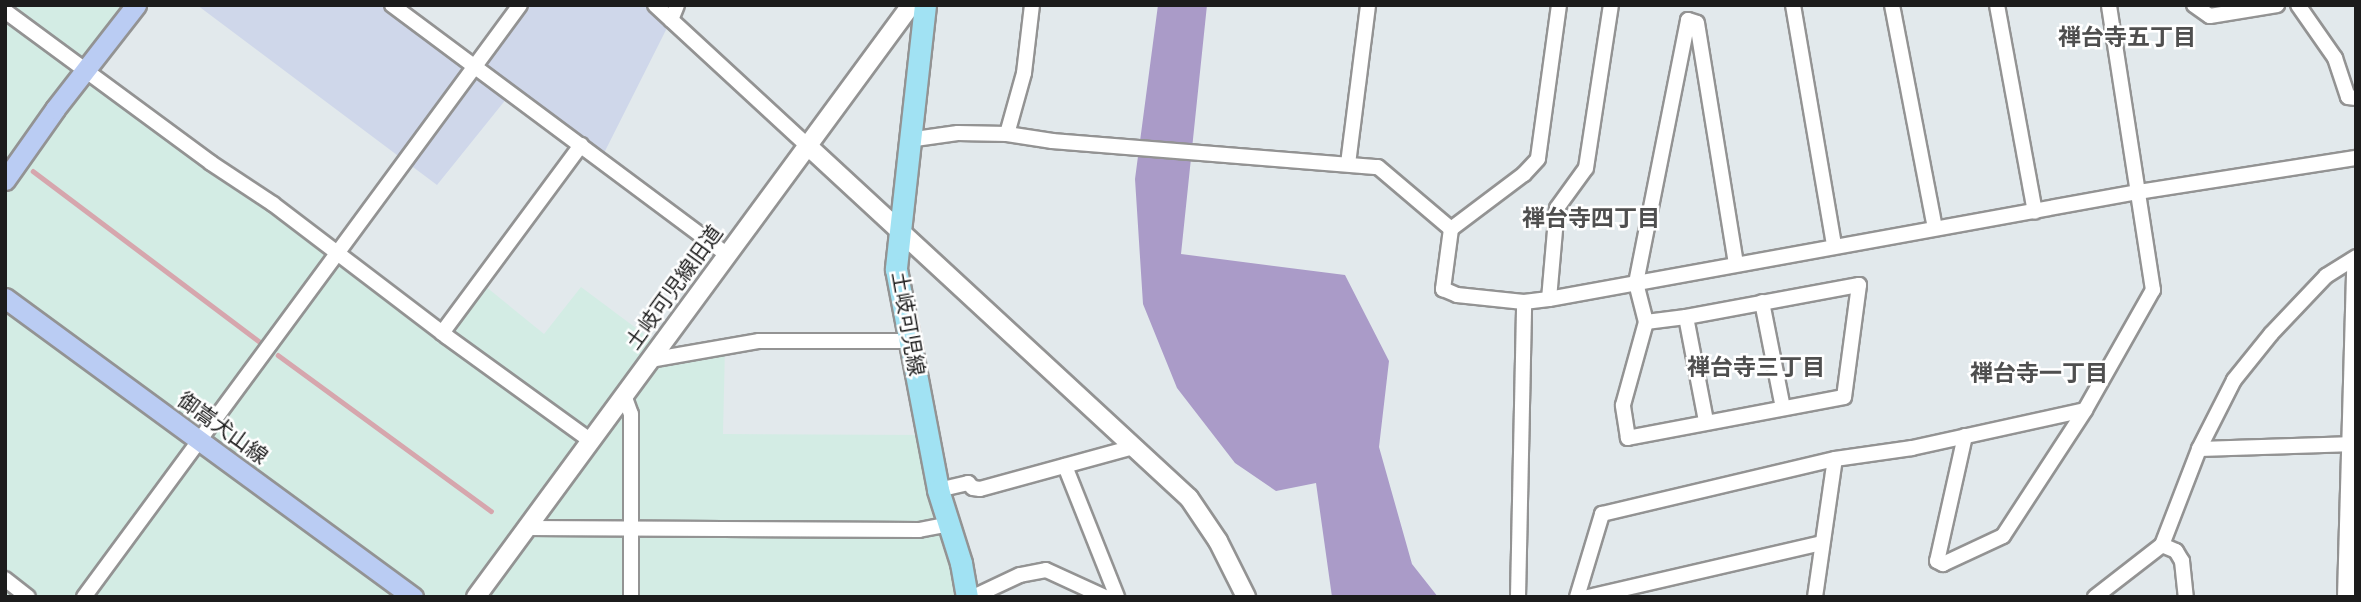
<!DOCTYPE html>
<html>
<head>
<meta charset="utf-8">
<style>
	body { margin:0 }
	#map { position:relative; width:2361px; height:602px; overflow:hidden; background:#e2e9ec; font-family:"Varela Round","Noto Sans JP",sans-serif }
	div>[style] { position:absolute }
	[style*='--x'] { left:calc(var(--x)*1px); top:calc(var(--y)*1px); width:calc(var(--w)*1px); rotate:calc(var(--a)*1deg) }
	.commercial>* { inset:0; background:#d3ece4 }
	.farmland>* { inset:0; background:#cfd7ea }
	.forest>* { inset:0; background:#aa9bc8 }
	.stream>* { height:4.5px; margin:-2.25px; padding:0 2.25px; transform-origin:2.25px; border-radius:2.25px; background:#d6a6ad }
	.roads { filter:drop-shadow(2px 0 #939393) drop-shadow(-2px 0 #939393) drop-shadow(0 2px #939393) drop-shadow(0 -2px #939393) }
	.minor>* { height:14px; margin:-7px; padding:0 7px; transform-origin:7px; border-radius:7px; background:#fff }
	.tertiary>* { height:18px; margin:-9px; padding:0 9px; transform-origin:9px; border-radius:9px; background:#fff }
	.secondary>* { height:19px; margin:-9.5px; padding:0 9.5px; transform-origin:9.5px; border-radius:9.5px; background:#baccf3 }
	.primary>* { height:21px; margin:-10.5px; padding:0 10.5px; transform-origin:10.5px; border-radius:10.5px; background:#a1e2f3 }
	span { translate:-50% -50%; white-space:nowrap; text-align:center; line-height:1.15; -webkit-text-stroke:5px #fff; paint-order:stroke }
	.street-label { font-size:21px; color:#1c1c1c }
	.neighbourhood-label { font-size:23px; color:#4f4f4f; font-weight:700 }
	.frame { position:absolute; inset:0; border:7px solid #1c1c1c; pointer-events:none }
</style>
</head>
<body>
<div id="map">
	<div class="commercial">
		<div style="clip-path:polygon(15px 5px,134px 5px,85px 69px,445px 336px,485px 286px,544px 334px,581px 287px,660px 346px,651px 359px,725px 347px,723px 434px,928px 435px,967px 597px,5px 597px,5px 18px)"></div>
	</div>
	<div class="farmland">
		<div style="clip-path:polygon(197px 5px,380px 5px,471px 73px,520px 5px,655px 5px,671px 20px,598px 165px,507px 98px,437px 185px)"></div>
	</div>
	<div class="forest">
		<div style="clip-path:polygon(1158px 5px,1207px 5px,1181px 254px,1345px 275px,1389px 361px,1379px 447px,1412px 564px,1438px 597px,1332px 597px,1316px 483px,1276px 491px,1235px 463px,1177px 388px,1143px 304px,1135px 179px)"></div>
	</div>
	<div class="stream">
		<div style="--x:33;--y:171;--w:283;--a:37"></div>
		<div style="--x:278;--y:355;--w:264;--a:36.2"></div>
	</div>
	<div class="roads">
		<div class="minor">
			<div style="--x:392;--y:5;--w:419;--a:36.7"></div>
			<div style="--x:655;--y:5;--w:209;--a:42.7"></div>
			<div style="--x:1559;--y:5;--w:155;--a:97.8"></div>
			<div style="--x:1538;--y:159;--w:21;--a:133"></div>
			<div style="--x:1524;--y:174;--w:91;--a:143"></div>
			<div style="--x:1451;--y:229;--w:61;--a:97.6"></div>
			<div style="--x:1443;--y:289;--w:15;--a:23"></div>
			<div style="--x:1457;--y:295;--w:67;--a:6"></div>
			<div style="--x:1524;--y:302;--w:25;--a:-7"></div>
			<div style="--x:1549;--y:299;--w:599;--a:-10.3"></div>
			<div style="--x:2138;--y:192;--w:221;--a:-8.9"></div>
			<div style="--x:1793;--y:5;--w:244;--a:80.3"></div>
			<div style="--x:1892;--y:5;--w:227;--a:79.1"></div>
			<div style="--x:1997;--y:5;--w:210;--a:79.6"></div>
			<div style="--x:2194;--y:5;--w:19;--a:35"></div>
			<div style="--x:2210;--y:16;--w:68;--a:-9.3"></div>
			<div style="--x:2298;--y:5;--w:65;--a:55.1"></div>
			<div style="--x:2335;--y:58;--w:41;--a:71.6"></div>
			<div style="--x:2348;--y:97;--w:8;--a:7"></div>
			<div style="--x:5;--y:11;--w:256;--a:36.4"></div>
			<div style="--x:211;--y:163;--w:74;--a:33.5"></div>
			<div style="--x:273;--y:204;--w:218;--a:37.3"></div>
			<div style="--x:446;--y:336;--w:179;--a:35.9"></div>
			<div style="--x:671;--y:20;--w:16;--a:-68"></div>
			<div style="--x:1007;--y:134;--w:63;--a:-74.4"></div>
			<div style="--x:1024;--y:73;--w:68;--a:-83.3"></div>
			<div style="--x:908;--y:140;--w:50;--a:-8"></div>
			<div style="--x:958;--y:133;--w:49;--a:1.2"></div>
			<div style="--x:1007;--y:134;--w:46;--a:8.8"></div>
			<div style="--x:1052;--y:141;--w:327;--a:4.6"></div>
			<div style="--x:1378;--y:167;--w:96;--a:40.3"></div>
			<div style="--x:1348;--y:164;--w:160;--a:-82.8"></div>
			<div style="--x:1549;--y:299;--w:91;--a:-85"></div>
			<div style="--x:1557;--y:208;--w:49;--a:-54.1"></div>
			<div style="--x:1586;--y:168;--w:165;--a:-81.3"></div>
			<div style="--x:1762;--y:302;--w:108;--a:78.8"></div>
			<div style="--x:1686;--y:317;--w:106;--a:79.1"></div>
			<div style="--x:1646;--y:322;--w:40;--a:-7.1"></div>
			<div style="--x:1686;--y:317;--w:176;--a:-10.5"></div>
			<div style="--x:1859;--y:285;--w:113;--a:97.6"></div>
			<div style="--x:1844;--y:397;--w:220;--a:169.3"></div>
			<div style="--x:1628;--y:438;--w:33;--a:-99"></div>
			<div style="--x:1623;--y:405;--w:86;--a:-74.5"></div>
			<div style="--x:1646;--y:322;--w:40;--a:-104.4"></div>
			<div style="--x:1636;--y:283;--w:268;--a:-78.8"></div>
			<div style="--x:1688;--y:20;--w:9;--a:18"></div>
			<div style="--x:1697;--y:23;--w:243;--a:80.8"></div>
			<div style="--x:442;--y:333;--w:234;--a:-53.5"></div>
			<div style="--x:650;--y:360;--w:111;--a:-9.9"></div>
			<div style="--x:759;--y:341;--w:150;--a:0"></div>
			<div style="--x:624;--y:395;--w:20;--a:70"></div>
			<div style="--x:631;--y:414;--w:183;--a:90"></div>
			<div style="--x:1965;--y:436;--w:128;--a:102.6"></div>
			<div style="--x:1937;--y:561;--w:7;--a:27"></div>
			<div style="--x:1943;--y:564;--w:66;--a:-25"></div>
			<div style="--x:2003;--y:536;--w:150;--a:-56.9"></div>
			<div style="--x:2085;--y:410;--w:138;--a:-60.5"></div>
			<div style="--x:2153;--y:290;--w:288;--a:-98.8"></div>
			<div style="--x:2199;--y:449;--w:157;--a:-1.8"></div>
			<div style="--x:1065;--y:466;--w:141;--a:68.3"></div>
			<div style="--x:938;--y:490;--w:31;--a:-13"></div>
			<div style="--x:968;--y:483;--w:7;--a:45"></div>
			<div style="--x:973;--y:488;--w:7;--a:8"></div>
			<div style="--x:980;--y:489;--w:160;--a:-15.3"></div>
			<div style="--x:527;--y:528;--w:392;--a:0.3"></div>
			<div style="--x:919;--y:530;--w:31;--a:-11"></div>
			<div style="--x:2162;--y:545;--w:15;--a:23"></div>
			<div style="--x:2176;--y:551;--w:12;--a:59"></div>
			<div style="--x:2182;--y:561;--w:36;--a:84"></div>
			<div style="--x:5;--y:579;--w:29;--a:38"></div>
			<div style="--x:84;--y:597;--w:735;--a:-53.63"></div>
			<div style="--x:973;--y:597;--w:52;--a:-25.1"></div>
			<div style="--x:1020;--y:575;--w:26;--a:-11"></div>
			<div style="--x:1046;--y:570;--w:65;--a:24.6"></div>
			<div style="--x:1518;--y:597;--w:295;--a:-88.8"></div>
			<div style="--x:1577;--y:597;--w:87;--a:-73.2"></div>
			<div style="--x:1602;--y:514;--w:239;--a:-13.3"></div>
			<div style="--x:1835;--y:459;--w:78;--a:-8.1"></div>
			<div style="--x:1912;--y:448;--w:177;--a:-12.4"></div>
			<div style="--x:1588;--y:597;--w:240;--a:-13"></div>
			<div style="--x:1815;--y:597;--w:139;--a:-81.8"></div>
			<div style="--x:2095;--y:597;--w:85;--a:-37.8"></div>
			<div style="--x:2162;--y:545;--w:103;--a:-68.9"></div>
			<div style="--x:2199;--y:449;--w:77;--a:-63.1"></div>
			<div style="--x:2234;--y:380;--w:59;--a:-51.2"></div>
			<div style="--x:2271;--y:334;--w:80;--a:-46.5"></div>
			<div style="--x:2326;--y:276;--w:36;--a:-32"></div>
		</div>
		<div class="tertiary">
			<div style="--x:809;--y:147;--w:517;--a:42.73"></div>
			<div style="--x:1189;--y:498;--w:52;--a:56"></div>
			<div style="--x:1218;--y:541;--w:63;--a:63.4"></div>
			<div style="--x:476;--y:597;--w:735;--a:-53.69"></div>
			<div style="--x:2347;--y:597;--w:327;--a:-88.4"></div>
		</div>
		<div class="secondary">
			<div style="--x:5;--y:180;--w:87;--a:-54.8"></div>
			<div style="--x:55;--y:109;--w:132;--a:-52.1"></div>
			<div style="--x:5;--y:298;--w:506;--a:36.24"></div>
		</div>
		<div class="primary">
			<div style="--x:925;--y:5;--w:266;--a:96.3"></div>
			<div style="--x:896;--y:269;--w:225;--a:79.2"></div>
			<div style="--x:938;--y:490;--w:77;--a:72.5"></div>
			<div style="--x:961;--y:563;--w:35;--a:80"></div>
		</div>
	</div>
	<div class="street-label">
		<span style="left:675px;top:288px;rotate:-54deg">土岐可児線旧道</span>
		<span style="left:907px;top:324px;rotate:80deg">土岐可児線</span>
		<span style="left:222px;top:429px;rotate:36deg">御嵩犬山線</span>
	</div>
	<div class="neighbourhood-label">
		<span style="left:2127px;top:38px">禅台寺五丁目</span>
		<span style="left:1591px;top:219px">禅台寺四丁目</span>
		<span style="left:1756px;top:368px">禅台寺三丁目</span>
		<span style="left:2039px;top:374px">禅台寺一丁目</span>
	</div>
	<div class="frame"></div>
</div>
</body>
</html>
